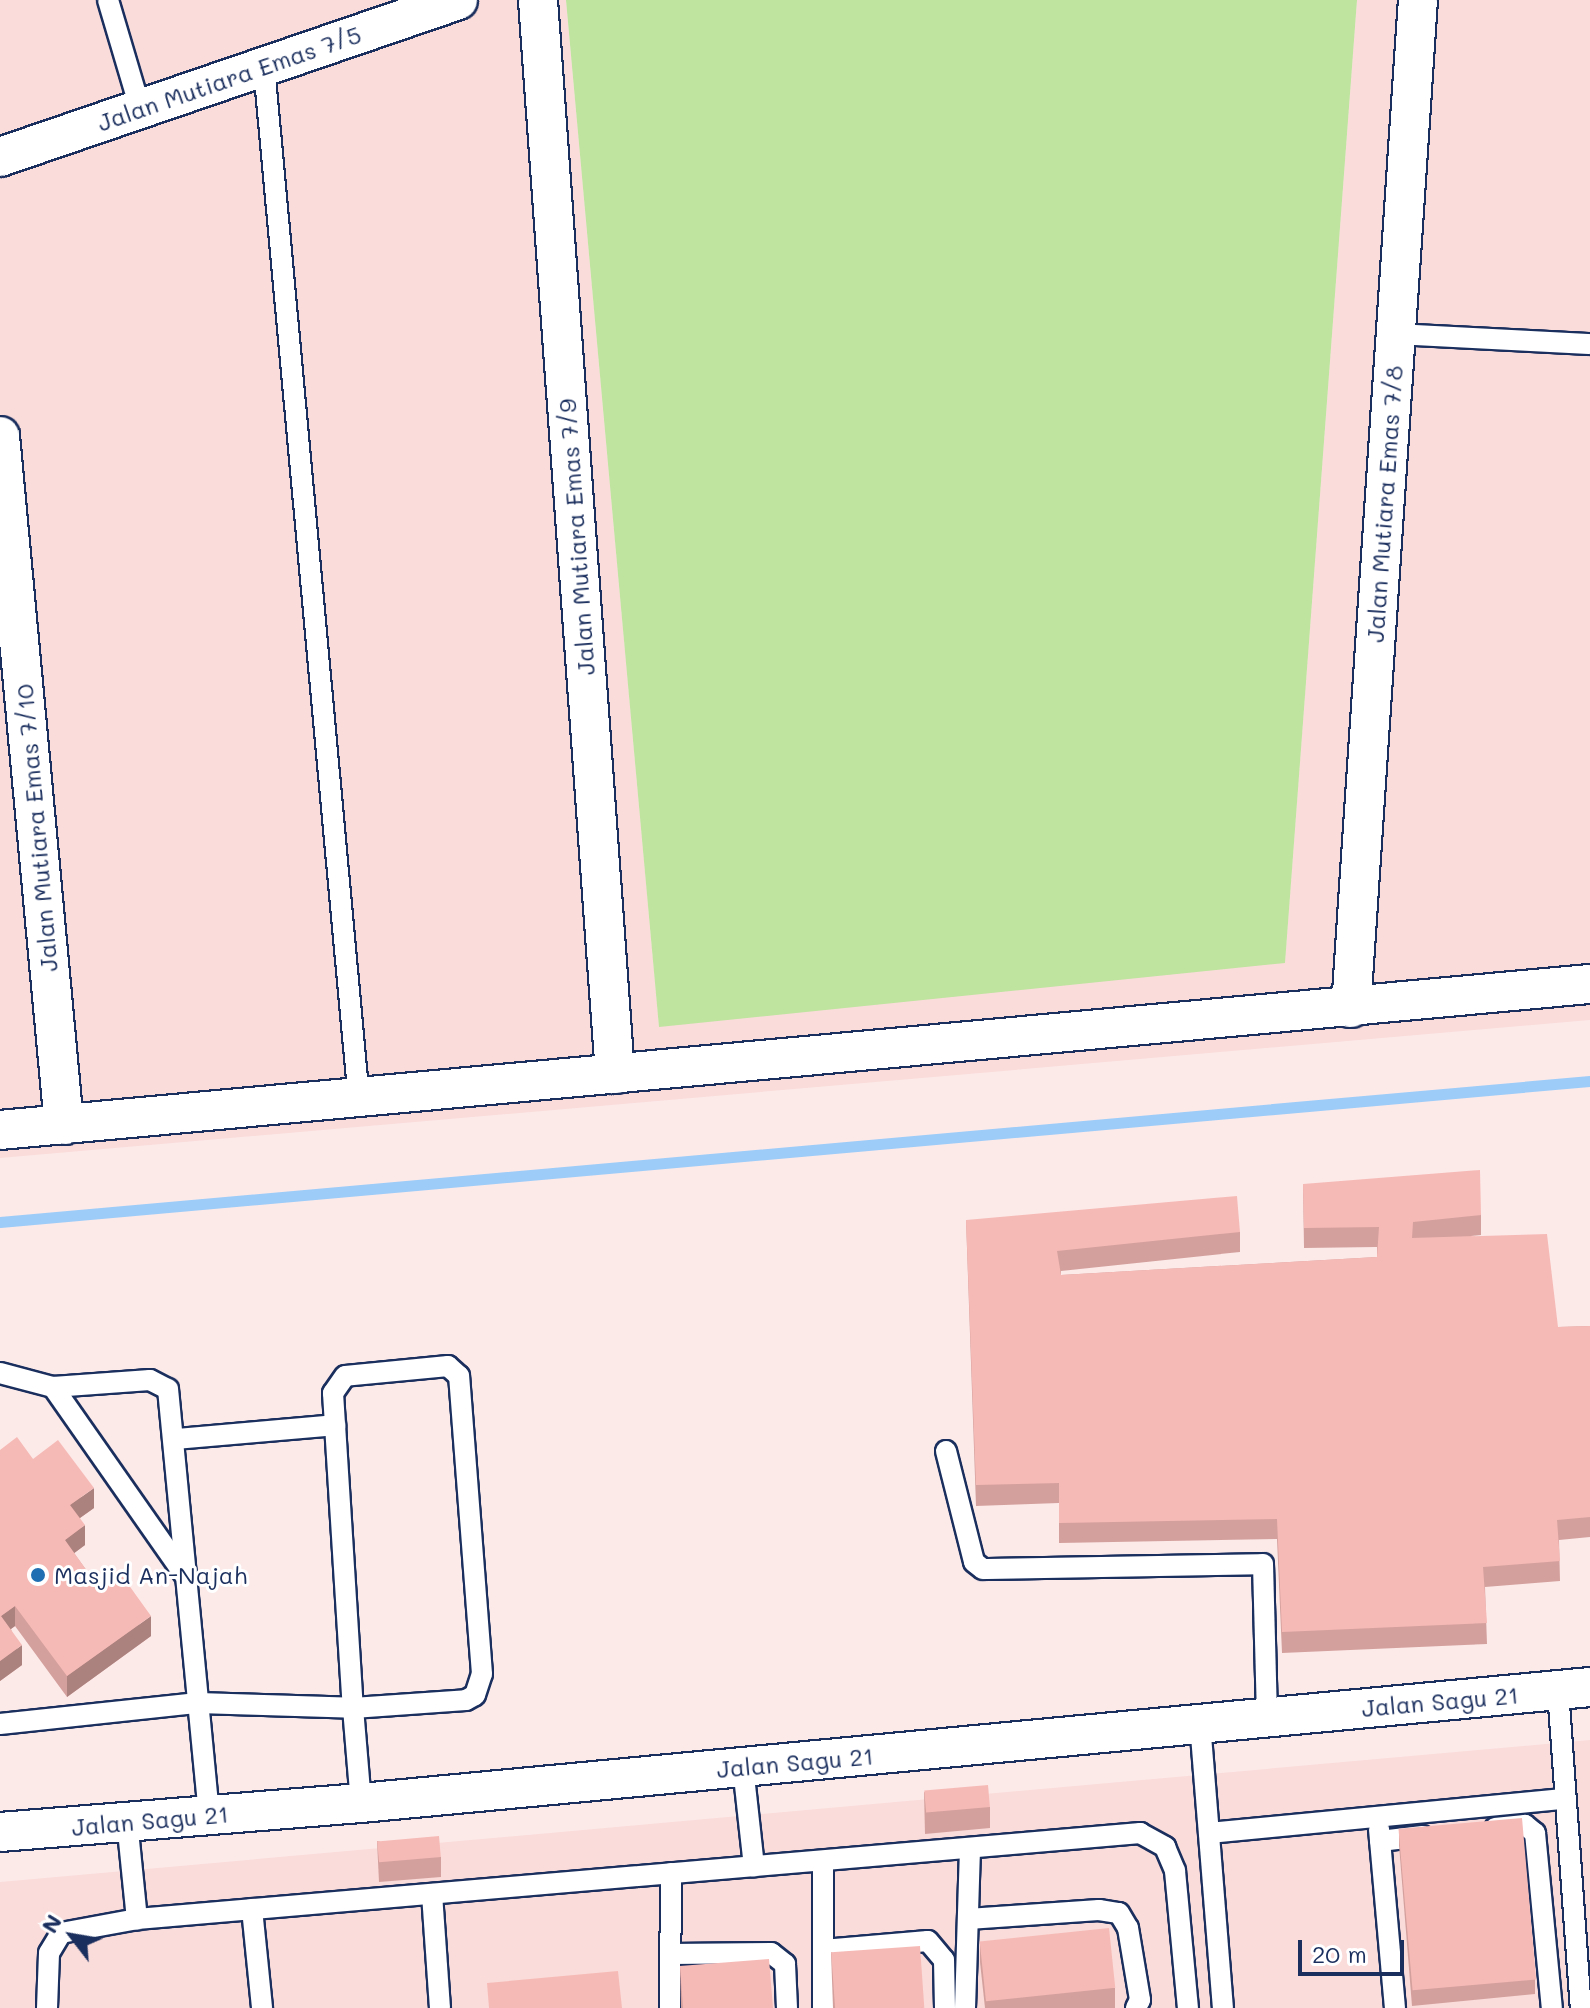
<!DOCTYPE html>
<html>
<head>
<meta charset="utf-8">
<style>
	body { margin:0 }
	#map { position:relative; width:1590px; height:2008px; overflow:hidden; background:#fceae9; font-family:Mali,sans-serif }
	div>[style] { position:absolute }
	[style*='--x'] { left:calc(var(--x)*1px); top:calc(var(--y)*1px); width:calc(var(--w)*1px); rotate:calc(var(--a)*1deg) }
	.built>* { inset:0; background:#fadcda }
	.green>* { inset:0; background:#bee49f }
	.stream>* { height:11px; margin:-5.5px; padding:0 5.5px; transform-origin:5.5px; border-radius:5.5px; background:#9dccf8 }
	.roads { filter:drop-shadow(2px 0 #1b2f5e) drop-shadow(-2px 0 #1b2f5e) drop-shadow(0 2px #1b2f5e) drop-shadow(0 -2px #1b2f5e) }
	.lane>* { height:20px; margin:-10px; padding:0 10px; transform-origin:10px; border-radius:10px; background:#fff }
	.street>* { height:38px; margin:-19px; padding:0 19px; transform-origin:19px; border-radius:19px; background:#fff }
	.wall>* { inset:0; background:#d4a09d }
	.shaded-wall>* { inset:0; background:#ac827f }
	.building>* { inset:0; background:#f6bab6; transform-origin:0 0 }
	.dots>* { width:22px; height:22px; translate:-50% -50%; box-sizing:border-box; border:4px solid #fff; border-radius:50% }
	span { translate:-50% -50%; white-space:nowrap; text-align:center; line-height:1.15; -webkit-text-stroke:6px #fff; paint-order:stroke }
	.street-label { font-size:24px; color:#1b2f5e }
	.poi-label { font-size:24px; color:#1b2f5e }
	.left { translate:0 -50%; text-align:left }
	.north { position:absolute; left:32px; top:1896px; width:80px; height:80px; -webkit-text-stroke:6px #fff; paint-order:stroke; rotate:301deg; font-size:22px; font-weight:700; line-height:32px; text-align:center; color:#1b2f5e }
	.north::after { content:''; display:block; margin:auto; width:28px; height:36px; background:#1b2f5e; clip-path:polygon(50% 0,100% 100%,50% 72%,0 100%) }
	.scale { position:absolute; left:1298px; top:1940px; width:106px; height:36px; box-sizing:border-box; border:4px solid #1b2f5e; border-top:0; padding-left:10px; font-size:24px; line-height:28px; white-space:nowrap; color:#1b2f5e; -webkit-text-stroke:6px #fff; paint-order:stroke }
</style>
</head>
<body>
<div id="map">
	<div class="built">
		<div style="clip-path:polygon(0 0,566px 0,659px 1026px,1285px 962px,1357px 0,1590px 0,1590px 1020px,0 1158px)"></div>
		<div style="clip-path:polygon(1590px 1740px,1590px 2008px,0 2008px,0 1882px)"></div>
	</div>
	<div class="green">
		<div style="clip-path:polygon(566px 0,1357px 0,1285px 963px,659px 1027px)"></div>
	</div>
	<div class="stream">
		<div style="--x:0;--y:1222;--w:1596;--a:-5.07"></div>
	</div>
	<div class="roads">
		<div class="lane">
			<div style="--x:108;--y:0;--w:113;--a:73.5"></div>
			<div style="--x:264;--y:67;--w:1037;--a:84.75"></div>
			<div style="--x:1396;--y:334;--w:194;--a:3"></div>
			<div style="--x:0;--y:1373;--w:55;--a:14.8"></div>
			<div style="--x:53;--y:1387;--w:97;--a:-4.1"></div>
			<div style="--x:150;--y:1380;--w:20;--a:27"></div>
			<div style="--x:168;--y:1389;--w:428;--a:84.5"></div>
			<div style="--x:53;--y:1387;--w:228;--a:55"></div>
			<div style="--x:176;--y:1439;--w:160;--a:-5"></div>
			<div style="--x:946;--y:1451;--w:114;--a:75.8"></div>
			<div style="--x:974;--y:1562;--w:11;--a:38"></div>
			<div style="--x:983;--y:1569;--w:280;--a:-1"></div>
			<div style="--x:1263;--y:1564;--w:153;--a:88.5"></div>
			<div style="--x:1558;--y:1690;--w:319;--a:85.9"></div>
			<div style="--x:1200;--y:1723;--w:286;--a:85.4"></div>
			<div style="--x:0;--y:1724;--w:199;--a:-6.1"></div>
			<div style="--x:198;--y:1703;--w:155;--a:1.8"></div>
			<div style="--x:353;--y:1708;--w:113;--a:-4"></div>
			<div style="--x:466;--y:1700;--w:10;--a:-29"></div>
			<div style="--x:475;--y:1695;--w:22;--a:-72"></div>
			<div style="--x:482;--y:1674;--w:299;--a:-94.4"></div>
			<div style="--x:459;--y:1376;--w:15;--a:-138"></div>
			<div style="--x:448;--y:1366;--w:103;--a:174.5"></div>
			<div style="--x:345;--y:1376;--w:21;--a:125"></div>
			<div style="--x:333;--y:1393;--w:316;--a:86.4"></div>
			<div style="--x:353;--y:1708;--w:95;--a:85.2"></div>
			<div style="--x:743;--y:1767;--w:100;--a:83.7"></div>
			<div style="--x:127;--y:1821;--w:99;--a:84.2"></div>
			<div style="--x:1495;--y:1828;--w:30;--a:-6"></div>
			<div style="--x:1525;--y:1825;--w:13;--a:39"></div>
			<div style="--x:1535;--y:1833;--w:176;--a:84.5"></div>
			<div style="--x:1379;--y:1829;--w:180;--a:84.9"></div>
			<div style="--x:1209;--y:1833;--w:356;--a:-5.5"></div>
			<div style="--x:1380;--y:1841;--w:43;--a:-6.6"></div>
			<div style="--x:432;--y:1894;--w:114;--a:86"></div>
			<div style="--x:252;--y:1909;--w:100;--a:84.2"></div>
			<div style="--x:968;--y:1919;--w:131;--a:-3.9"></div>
			<div style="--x:1099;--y:1910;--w:20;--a:9"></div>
			<div style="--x:1119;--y:1913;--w:17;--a:59"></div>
			<div style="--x:1128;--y:1928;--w:73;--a:80.5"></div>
			<div style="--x:1140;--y:2000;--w:9;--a:117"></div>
			<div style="--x:823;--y:1950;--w:105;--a:-4.9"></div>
			<div style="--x:928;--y:1941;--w:25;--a:50"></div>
			<div style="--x:944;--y:1960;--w:48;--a:88.8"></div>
			<div style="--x:671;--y:1954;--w:100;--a:-0.6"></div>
			<div style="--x:771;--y:1953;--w:18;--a:38"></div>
			<div style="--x:785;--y:1964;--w:44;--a:87.4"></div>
			<div style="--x:47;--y:2008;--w:55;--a:-87.9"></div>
			<div style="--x:49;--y:1953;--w:23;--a:-59"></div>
			<div style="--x:61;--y:1933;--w:77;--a:-10.4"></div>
			<div style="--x:137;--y:1919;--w:1007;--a:-4.9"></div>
			<div style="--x:1140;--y:1833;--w:29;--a:29"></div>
			<div style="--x:1165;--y:1847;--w:26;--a:67"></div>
			<div style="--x:1175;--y:1871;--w:138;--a:84.6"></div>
			<div style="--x:670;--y:2008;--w:135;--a:-89.6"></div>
			<div style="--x:823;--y:2008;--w:147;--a:-90"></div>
			<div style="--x:965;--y:2008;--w:158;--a:-88.2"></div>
		</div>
		<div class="street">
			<div style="--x:538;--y:0;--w:1077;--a:85.9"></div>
			<div style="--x:0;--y:157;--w:484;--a:-18.9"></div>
			<div style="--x:0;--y:436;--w:692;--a:84.69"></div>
			<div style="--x:1351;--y:1008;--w:1010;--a:-86.2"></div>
			<div style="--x:0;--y:1130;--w:1597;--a:-5.25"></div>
			<div style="--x:0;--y:1832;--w:362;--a:-4.6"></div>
			<div style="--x:361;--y:1803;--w:1234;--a:-5.39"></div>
		</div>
	</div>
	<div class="wall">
		<div style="clip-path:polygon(1303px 1184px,1481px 1215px,1481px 1235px,1471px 1236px,1558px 1327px,1590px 1326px,1590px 1537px,1559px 1540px,1560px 1581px,1485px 1587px,1487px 1644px,1282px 1653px,1277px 1539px,1059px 1543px,1059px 1503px,976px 1506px,966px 1220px,1240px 1232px,1240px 1252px,1061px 1271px,1061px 1275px,1377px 1257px,1377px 1247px,1304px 1248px)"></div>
		<div style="clip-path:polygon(0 1450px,33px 1459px,94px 1508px,80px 1518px,85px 1545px,74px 1553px,97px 1585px,151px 1636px,67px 1697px,15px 1626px,11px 1629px,22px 1665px,0 1681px)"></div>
		<div style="clip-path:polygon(924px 1792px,990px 1807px,990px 1828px,925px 1834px)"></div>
		<div style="clip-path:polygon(1399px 1830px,1535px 1979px,1535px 1994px,1412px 2006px,1399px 1845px)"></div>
		<div style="clip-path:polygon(377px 1841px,441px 1857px,441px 1877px,379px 1882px)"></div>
		<div style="clip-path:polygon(980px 1942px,1115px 1988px,1115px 2008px,985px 2008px,980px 1962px)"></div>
		<div style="clip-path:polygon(831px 1952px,924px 2008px,833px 2008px)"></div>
		<div style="clip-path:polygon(680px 1966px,773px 2008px,681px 2008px)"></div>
	</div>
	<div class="shaded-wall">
		<div style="clip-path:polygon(94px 1488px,94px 1508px,70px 1525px,70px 1505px)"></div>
		<div style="clip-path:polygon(85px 1525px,85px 1545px,65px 1560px,65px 1540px)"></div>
		<div style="clip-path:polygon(15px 1606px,15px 1626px,1px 1636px,1px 1616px)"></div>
		<div style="clip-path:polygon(151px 1616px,151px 1636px,67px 1697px,67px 1676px)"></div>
		<div style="clip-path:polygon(22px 1645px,22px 1665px,0 1681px,0 1661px)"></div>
	</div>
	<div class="building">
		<div style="clip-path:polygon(1480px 1170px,1481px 1215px,1413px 1222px,1412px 1238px,1547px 1234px,1558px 1327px,1590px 1326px,1590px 1517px,1557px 1520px,1560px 1561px,1483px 1567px,1487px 1623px,1282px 1632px,1277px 1519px,1059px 1523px,1059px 1483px,976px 1485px,966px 1220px,1237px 1196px,1240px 1232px,1057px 1251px,1061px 1275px,1377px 1257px,1379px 1227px,1304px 1228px,1303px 1184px)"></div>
		<div style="clip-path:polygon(17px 1437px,33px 1459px,58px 1440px,94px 1488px,70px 1505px,85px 1525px,65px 1540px,97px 1585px,118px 1570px,151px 1616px,67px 1676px,15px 1606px,1px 1616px,22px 1645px,0 1661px,0 1450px)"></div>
		<div style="left:988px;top:1785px;width:22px;height:64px;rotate:85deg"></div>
		<div style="left:1522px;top:1818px;width:162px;height:124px;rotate:85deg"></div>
		<div style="left:439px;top:1836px;width:21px;height:62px;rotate:85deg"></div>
		<div style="left:1109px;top:1928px;width:60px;height:130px;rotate:84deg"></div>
		<div style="left:920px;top:1946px;width:62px;height:89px;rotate:86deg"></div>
		<div style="clip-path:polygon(769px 1959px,773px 2008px,683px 2008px,680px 1966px)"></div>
		<div style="clip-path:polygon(618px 1971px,622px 2008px,489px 2008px,487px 1983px)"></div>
	</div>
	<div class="dots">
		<div style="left:38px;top:1575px;background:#1f6fb2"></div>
	</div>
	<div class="street-label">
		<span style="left:229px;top:78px;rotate:-19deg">Jalan Mutiara Emas 7/5</span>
		<span style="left:1384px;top:504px;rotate:-86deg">Jalan Mutiara Emas 7/8</span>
		<span style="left:576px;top:537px;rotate:-94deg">Jalan Mutiara Emas 7/9</span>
		<span style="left:36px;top:828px;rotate:-95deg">Jalan Mutiara Emas 7/10</span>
		<span style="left:1440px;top:1701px;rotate:-5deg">Jalan Sagu 21</span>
		<span style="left:795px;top:1762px;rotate:-5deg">Jalan Sagu 21</span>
		<span style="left:150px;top:1820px;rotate:-5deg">Jalan Sagu 21</span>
	</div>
	<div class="poi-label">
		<span class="left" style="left:54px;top:1575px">Masjid An-Najah</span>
	</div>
	<div class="north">N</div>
	<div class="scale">20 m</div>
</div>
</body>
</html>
